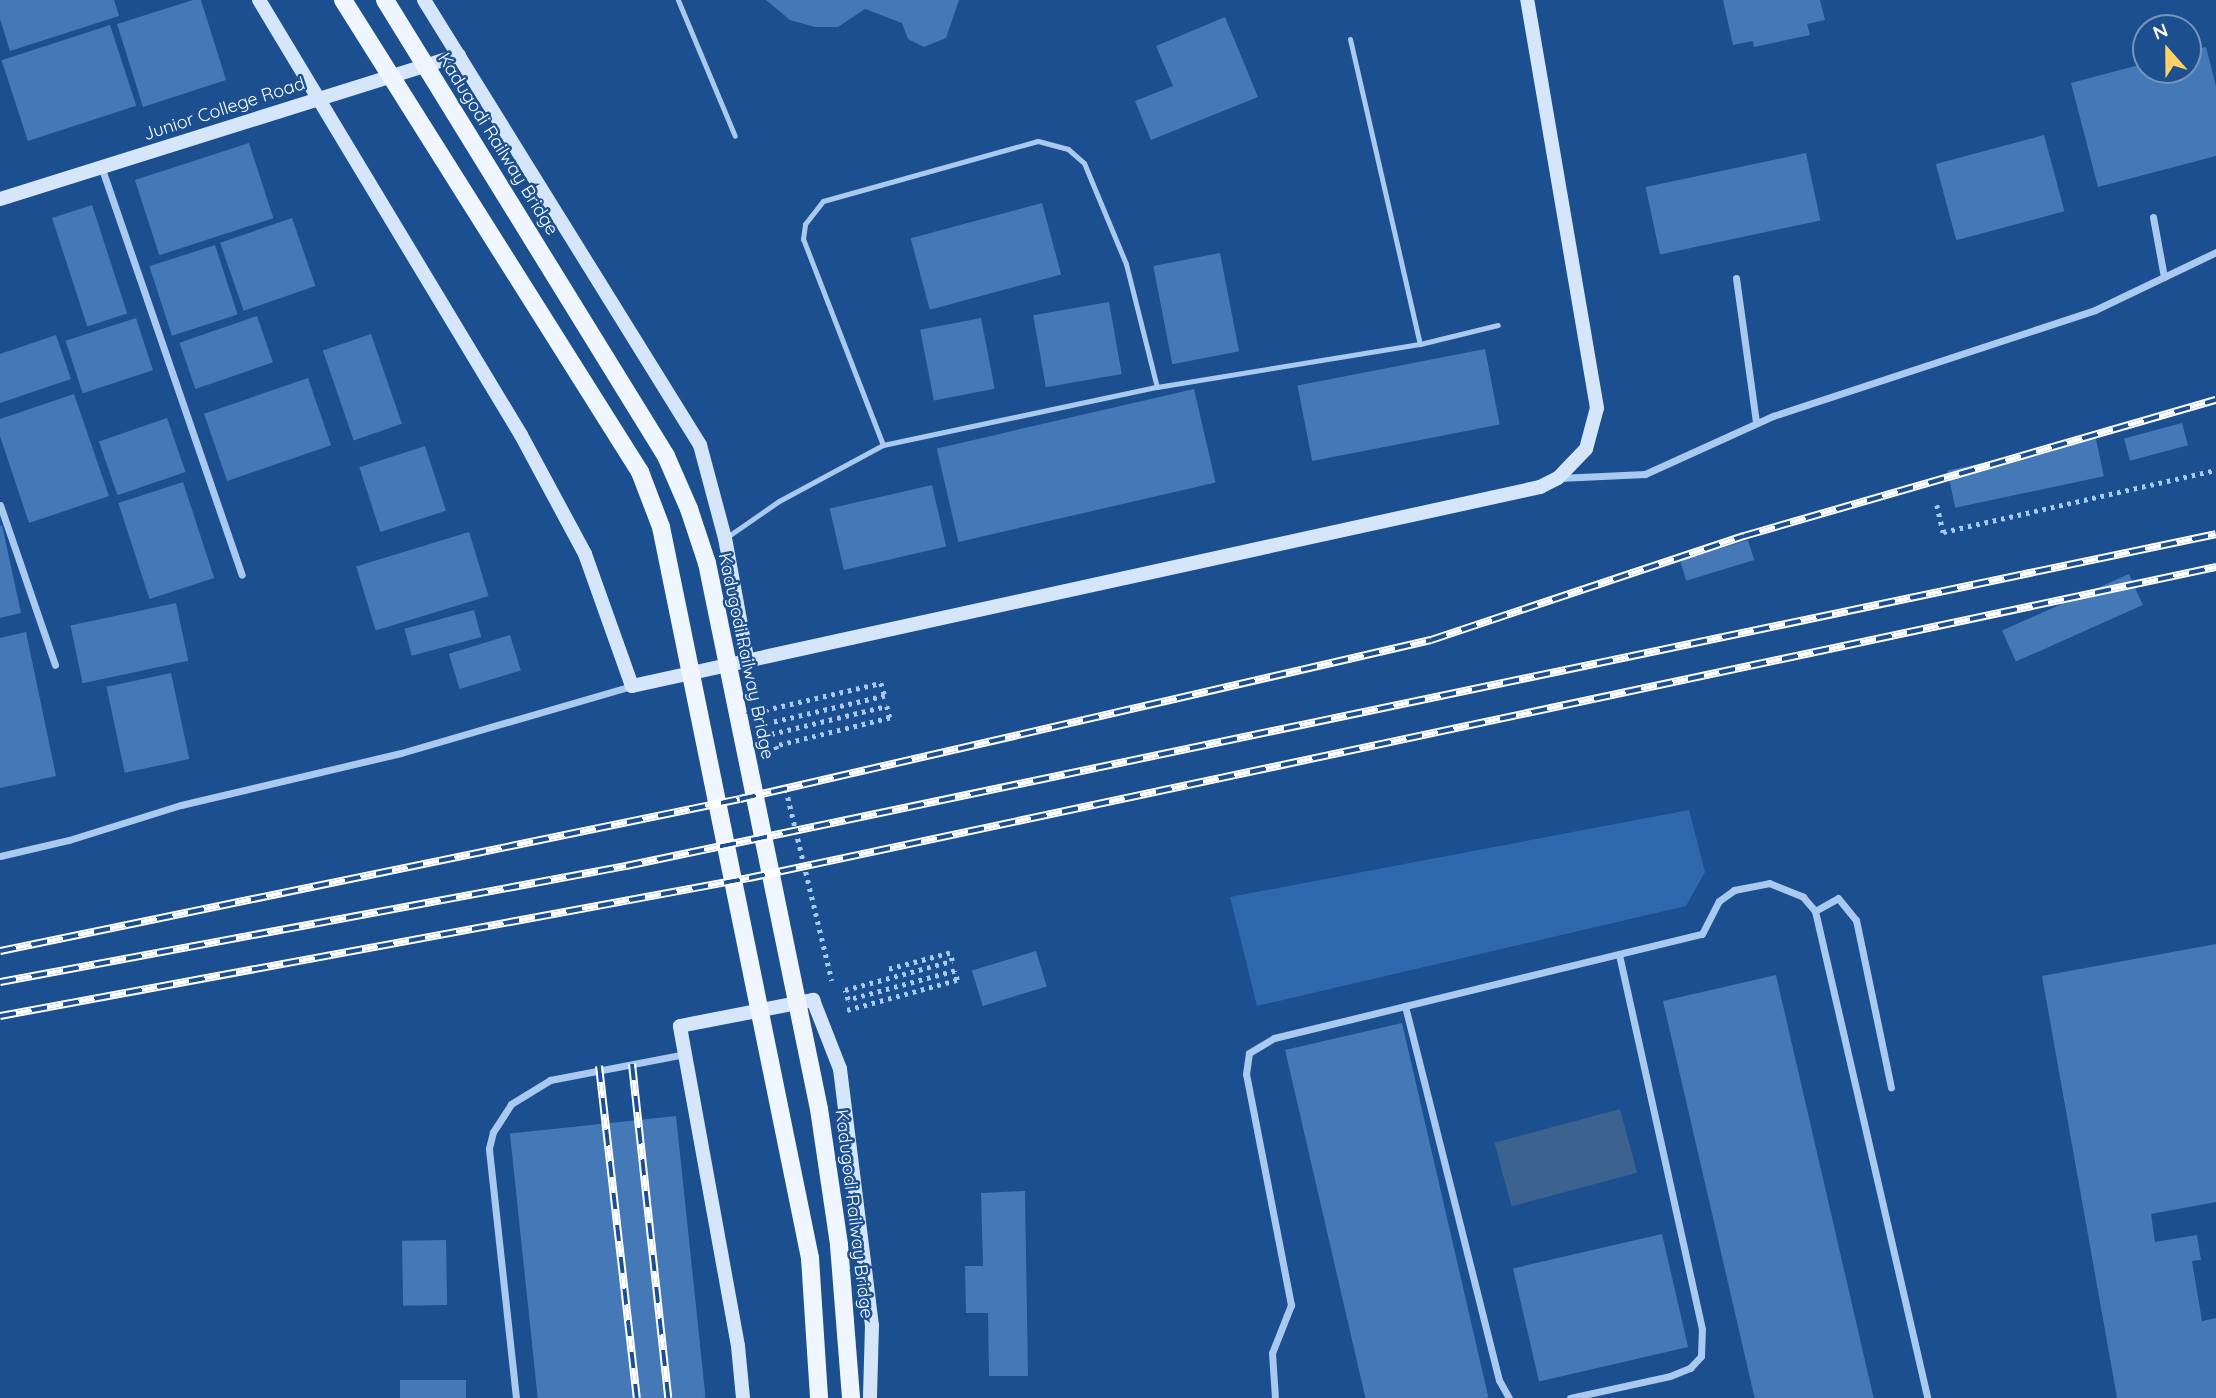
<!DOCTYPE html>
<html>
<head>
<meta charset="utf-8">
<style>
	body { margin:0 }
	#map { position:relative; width:2216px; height:1398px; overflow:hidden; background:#1b4f8f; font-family:Quicksand,sans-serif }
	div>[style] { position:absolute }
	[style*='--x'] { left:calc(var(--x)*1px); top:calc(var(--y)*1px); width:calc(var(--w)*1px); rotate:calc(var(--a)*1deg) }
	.green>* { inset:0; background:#2e69ad }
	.water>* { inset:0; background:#3c6290; transform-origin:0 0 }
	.building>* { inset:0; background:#4478b7; transform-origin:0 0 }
	.path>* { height:4.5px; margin-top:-2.25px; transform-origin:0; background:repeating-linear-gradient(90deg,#a9c9ee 0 3.5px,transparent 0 8.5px) }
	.lane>* { height:5px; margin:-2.5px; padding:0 2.5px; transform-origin:2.5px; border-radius:2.5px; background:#a9c9ee }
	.street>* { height:7px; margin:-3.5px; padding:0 3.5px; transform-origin:3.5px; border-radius:3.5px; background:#a9c9ee }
	.secondary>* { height:14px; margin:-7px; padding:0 7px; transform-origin:7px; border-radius:7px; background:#d6e6fa }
	.primary>* { height:18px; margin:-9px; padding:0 9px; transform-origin:9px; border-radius:9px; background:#f0f6ff }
	.rail>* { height:8px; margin-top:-4px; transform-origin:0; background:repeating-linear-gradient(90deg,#1b4f8f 0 16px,#fff 0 32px); box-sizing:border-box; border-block:2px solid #fff }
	span { translate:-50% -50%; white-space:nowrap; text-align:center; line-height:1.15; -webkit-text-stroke:5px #1b4f8f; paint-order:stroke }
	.street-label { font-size:18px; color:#fff }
	.north { position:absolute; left:2132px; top:14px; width:70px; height:70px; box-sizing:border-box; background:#1b4f8f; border:2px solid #7695bc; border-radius:50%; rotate:339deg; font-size:19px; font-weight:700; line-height:28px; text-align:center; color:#fff }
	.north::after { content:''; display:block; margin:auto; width:24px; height:32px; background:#ffd166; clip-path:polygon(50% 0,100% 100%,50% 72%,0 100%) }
</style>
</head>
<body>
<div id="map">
	<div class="green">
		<div style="clip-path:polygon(1689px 810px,1705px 872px,1686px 906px,1257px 1006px,1230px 897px)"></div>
	</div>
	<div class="water">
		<div style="left:1620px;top:1109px;width:66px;height:130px;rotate:75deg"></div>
	</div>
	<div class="building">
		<div style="clip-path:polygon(0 0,114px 0,119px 16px,10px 51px,0 19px)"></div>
		<div style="clip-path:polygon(193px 0,201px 0,226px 80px,143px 107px,117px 24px)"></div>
		<div style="clip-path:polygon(766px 0,959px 0,946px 38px,924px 47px,908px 39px,902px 23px,865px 9px,838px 27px,815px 27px,790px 20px)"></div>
		<div style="clip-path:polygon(1723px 0,1820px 0,1825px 20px,1807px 24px,1810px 35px,1754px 47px,1753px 41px,1733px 45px)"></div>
		<div style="clip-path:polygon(1225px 17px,1258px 97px,1151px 140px,1135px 101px,1173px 86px,1156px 46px)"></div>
		<div style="left:110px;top:25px;width:85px;height:114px;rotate:72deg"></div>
		<div style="clip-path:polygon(2206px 47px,2216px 86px,2216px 156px,2098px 187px,2071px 83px,2146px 63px,2146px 70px,2188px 70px,2188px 51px)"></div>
		<div style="left:2044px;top:135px;width:79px;height:112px;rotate:75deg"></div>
		<div style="left:249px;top:143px;width:79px;height:120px;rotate:72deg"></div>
		<div style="left:1806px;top:153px;width:69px;height:164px;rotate:78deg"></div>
		<div style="left:1042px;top:203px;width:74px;height:136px;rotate:75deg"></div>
		<div style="left:92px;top:205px;width:114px;height:42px;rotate:72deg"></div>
		<div style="left:292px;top:218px;width:72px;height:76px;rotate:71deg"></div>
		<div style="left:215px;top:245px;width:73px;height:69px;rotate:72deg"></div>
		<div style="left:1220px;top:253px;width:100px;height:68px;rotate:79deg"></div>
		<div style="left:1109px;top:302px;width:73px;height:77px;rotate:80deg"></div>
		<div style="left:257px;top:316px;width:49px;height:82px;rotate:71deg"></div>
		<div style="left:136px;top:318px;width:55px;height:74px;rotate:72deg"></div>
		<div style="left:981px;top:318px;width:72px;height:62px;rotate:79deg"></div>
		<div style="left:371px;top:334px;width:95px;height:51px;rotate:71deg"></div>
		<div style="clip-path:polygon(56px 335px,71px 379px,0 403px,0 354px)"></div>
		<div style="left:1485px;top:349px;width:77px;height:191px;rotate:79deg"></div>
		<div style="left:308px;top:378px;width:71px;height:110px;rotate:71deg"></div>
		<div style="left:1194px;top:389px;width:96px;height:264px;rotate:77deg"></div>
		<div style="clip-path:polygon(74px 394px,109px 496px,29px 523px,0 436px,0 419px)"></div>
		<div style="left:167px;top:418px;width:57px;height:72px;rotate:71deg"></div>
		<div style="left:2182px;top:423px;width:23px;height:60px;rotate:75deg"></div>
		<div style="left:2096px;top:439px;width:38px;height:152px;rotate:78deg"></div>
		<div style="left:425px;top:446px;width:68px;height:69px;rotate:72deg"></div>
		<div style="left:183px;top:482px;width:101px;height:68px;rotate:72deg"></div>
		<div style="left:932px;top:485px;width:63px;height:105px;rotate:77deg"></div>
		<div style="clip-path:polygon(2px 525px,21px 613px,0 618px,0 526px)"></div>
		<div style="left:469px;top:532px;width:67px;height:118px;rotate:73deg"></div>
		<div style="left:1748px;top:540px;width:21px;height:71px;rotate:73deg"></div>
		<div style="left:2129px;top:574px;width:34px;height:139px;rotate:66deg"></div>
		<div style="left:176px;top:603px;width:59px;height:108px;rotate:78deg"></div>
		<div style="left:474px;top:610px;width:28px;height:72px;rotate:75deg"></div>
		<div style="clip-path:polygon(26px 632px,56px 776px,0 788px,0 638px)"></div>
		<div style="left:510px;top:635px;width:37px;height:64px;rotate:73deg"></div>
		<div style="left:171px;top:673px;width:88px;height:66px;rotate:78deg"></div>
		<div style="clip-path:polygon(2216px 944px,2216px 1202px,2151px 1214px,2155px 1242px,2197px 1235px,2201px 1260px,2192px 1261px,2202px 1321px,2216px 1318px,2216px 1398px,2117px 1398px,2042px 976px)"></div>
		<div style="left:1036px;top:951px;width:37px;height:67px;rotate:73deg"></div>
		<div style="left:1776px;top:975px;width:434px;height:116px;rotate:77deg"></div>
		<div style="left:1402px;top:1023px;width:384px;height:120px;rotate:77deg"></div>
		<div style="left:676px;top:1116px;width:283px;height:167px;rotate:84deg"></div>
		<div style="clip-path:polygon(1025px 1191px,1028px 1376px,989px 1376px,988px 1313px,966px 1313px,965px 1266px,983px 1266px,981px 1193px)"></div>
		<div style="left:1662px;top:1234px;width:116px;height:153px;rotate:77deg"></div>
		<div style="left:446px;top:1240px;width:65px;height:44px;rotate:89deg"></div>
		<div style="left:466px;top:1380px;width:18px;height:66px;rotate:90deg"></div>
	</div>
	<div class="path">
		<div style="--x:1937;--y:505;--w:28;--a:77"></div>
		<div style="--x:1943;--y:532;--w:280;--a:-12.8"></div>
		<div style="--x:765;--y:710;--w:119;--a:-13.1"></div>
		<div style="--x:881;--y:683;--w:14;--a:73"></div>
		<div style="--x:885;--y:696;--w:118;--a:166.8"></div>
		<div style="--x:771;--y:734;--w:119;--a:-13.6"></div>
		<div style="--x:887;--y:706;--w:12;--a:76"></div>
		<div style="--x:890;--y:718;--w:117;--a:166.2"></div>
		<div style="--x:776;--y:746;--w:4;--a:76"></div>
		<div style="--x:786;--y:789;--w:197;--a:76.5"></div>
		<div style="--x:847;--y:1010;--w:114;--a:-15.3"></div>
		<div style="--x:957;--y:980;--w:9;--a:-103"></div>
		<div style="--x:955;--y:971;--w:111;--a:164.8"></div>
		<div style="--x:848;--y:1000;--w:10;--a:-107"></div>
		<div style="--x:845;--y:990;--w:111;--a:-15.2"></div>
		<div style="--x:952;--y:961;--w:8;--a:-104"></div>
		<div style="--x:950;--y:953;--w:66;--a:165.1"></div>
	</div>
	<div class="lane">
		<div style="--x:678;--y:0;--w:147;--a:67.3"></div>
		<div style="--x:1350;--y:39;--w:313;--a:77.1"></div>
		<div style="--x:883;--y:445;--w:221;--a:-111.2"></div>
		<div style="--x:803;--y:239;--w:15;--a:-82"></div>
		<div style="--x:805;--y:224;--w:29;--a:-52"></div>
		<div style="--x:823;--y:201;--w:223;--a:-15.6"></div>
		<div style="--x:1038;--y:141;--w:31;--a:15"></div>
		<div style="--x:1068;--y:149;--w:21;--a:41"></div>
		<div style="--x:1084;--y:163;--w:109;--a:67.4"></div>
		<div style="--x:1126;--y:264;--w:127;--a:75.9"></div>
		<div style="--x:727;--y:537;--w:63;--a:-34.7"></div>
		<div style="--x:779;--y:501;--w:118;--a:-28.3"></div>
		<div style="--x:883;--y:445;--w:280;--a:-12"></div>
		<div style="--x:1157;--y:387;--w:266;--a:-9.3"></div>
		<div style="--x:1420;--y:344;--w:80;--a:-13.7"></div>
	</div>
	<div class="street">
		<div style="--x:102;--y:169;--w:429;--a:71"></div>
		<div style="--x:2153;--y:217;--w:61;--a:79.6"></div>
		<div style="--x:1736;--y:278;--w:146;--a:82.1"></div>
		<div style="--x:1559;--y:478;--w:86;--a:-2.7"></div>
		<div style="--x:1645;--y:474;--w:141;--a:-24.4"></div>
		<div style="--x:1773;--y:416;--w:339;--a:-18.2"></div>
		<div style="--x:2095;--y:310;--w:134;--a:-25.6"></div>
		<div style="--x:0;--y:505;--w:169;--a:71"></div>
		<div style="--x:0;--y:856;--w:71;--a:-13.1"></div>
		<div style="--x:69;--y:840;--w:117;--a:-17.4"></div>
		<div style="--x:181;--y:805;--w:226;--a:-13.3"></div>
		<div style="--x:401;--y:753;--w:241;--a:-16.2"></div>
		<div style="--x:1815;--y:911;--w:26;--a:-29"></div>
		<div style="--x:1838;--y:898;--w:28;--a:51"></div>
		<div style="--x:1856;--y:920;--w:171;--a:78.2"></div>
		<div style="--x:1405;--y:1006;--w:386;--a:75.9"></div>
		<div style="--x:1499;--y:1380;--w:21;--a:61"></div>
		<div style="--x:516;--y:1398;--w:251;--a:-96.2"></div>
		<div style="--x:489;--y:1148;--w:16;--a:-76"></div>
		<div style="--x:493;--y:1132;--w:33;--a:-57"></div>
		<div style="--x:511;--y:1104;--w:46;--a:-31.6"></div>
		<div style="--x:550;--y:1080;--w:137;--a:-10.9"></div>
		<div style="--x:1275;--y:1398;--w:45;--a:-93.8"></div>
		<div style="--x:1272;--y:1353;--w:52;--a:-68.4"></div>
		<div style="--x:1291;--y:1305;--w:235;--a:-101"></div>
		<div style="--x:1246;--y:1074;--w:21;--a:-82"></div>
		<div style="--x:1249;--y:1053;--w:29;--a:-31"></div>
		<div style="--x:1274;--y:1038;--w:440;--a:-13.7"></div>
		<div style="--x:1702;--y:934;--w:37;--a:-63"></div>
		<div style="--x:1719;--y:901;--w:19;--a:-36"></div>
		<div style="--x:1734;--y:890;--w:36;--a:-11"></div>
		<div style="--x:1769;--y:883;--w:37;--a:22"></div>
		<div style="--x:1803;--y:897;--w:18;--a:49"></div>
		<div style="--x:1815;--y:911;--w:500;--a:77"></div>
		<div style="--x:1570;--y:1398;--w:102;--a:-12.4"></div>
		<div style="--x:1670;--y:1376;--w:22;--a:-22"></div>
		<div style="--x:1690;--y:1368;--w:16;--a:-47"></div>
		<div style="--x:1701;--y:1356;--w:27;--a:-88"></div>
		<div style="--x:1702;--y:1329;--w:384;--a:-102.5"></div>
	</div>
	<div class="secondary">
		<div style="--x:259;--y:0;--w:508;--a:58.94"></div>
		<div style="--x:521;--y:435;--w:135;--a:61.7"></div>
		<div style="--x:585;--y:554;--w:140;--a:70.4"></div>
		<div style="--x:632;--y:686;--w:930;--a:-12.36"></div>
		<div style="--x:1540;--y:487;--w:20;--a:-27"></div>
		<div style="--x:1558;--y:478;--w:40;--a:-46"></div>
		<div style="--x:1586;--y:449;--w:42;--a:-75"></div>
		<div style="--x:1597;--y:408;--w:414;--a:-99.7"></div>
		<div style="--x:424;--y:0;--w:524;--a:58.19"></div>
		<div style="--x:700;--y:445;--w:96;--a:75"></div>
		<div style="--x:725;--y:538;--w:127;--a:79.6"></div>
		<div style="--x:0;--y:199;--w:481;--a:-17.4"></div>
		<div style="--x:743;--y:1398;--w:52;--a:-95.5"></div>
		<div style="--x:738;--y:1346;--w:325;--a:-100.3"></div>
		<div style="--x:680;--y:1026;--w:136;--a:-11.1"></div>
		<div style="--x:813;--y:1000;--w:74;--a:68.6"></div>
		<div style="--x:840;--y:1069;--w:258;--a:82.9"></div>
		<div style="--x:872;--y:1325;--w:73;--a:91.6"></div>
	</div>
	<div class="primary">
		<div style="--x:343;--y:0;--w:558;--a:57.82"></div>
		<div style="--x:640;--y:472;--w:59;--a:69.1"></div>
		<div style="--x:661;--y:527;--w:746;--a:78.48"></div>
		<div style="--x:810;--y:1258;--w:140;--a:86.3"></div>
		<div style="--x:385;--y:0;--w:536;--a:58.36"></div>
		<div style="--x:666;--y:456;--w:58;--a:66.5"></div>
		<div style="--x:689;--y:509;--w:57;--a:71.6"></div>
		<div style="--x:707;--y:563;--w:557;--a:78.41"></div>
		<div style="--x:819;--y:1109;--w:137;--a:81.6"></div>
		<div style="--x:839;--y:1245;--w:153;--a:85.5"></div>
	</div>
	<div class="rail">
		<div style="--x:0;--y:951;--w:755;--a:-11.61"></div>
		<div style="--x:740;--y:799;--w:709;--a:-12.96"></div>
		<div style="--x:1431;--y:640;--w:330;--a:-18.4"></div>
		<div style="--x:1744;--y:536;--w:491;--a:-16.1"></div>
		<div style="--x:0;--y:982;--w:637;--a:-10.5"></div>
		<div style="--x:626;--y:866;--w:1624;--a:-11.79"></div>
		<div style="--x:0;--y:1016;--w:762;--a:-10.44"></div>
		<div style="--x:749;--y:878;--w:1500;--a:-11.97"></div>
		<div style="--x:632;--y:1064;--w:336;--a:83.8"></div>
		<div style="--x:599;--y:1066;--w:334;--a:83.5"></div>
	</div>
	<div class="street-label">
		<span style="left:224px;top:109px;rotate:-18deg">Junior College Road</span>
		<span style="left:498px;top:144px;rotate:58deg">Kadugodi Railway Bridge</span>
		<span style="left:746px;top:656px;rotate:78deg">Kadugodi Railway Bridge</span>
		<span style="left:854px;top:1214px;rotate:83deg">Kadugodi Railway Bridge</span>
	</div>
	<div class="north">N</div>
</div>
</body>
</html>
